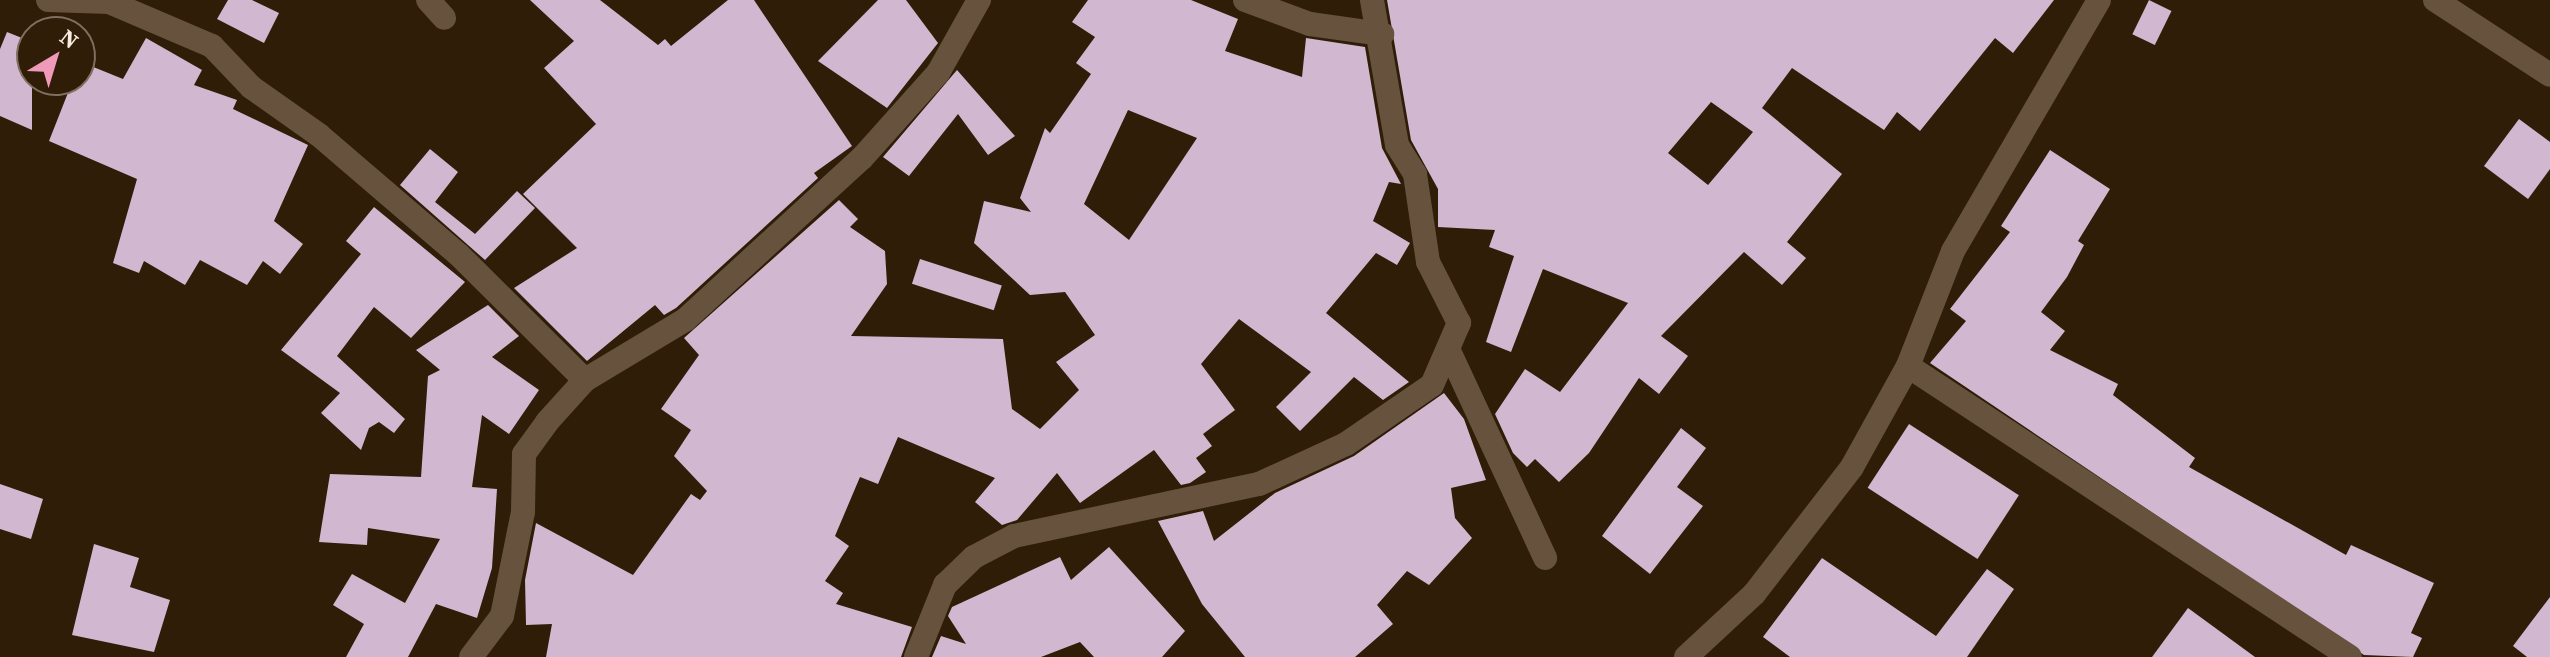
<!DOCTYPE html>
<html>
<head>
<meta charset="utf-8">
<style>
	body { margin:0 }
	#map { position:relative; width:2550px; height:657px; overflow:hidden; background:#2f1d08; font-family:"Source Serif 4",serif }
	div>[style] { position:absolute }
	[style*='--x'] { left:calc(var(--x)*1px); top:calc(var(--y)*1px); width:calc(var(--w)*1px); rotate:calc(var(--a)*1deg) }
	.building>* { inset:0; background:#d1b7cf; transform-origin:0 0 }
	.minor>* { height:24px; margin:-12px; padding:0 12px; transform-origin:12px; border-radius:12px; background:#67523d }
	span { translate:-50% -50%; white-space:nowrap; text-align:center; line-height:1.15; -webkit-text-stroke:8px #2f1d08; paint-order:stroke }
	.north { position:absolute; left:16px; top:16px; width:80px; height:80px; box-sizing:border-box; background:#2f1d08; border:2px solid #7f6f5e; border-radius:50%; rotate:38deg; font-size:22px; font-weight:700; line-height:32px; text-align:center; color:#f8ebdf }
	.north::after { content:''; display:block; margin:auto; width:28px; height:36px; background:#ef9ab8; clip-path:polygon(50% 0,100% 100%,50% 72%,0 100%) }
</style>
</head>
<body>
<div id="map">
	<div class="building">
		<div style="clip-path:polygon(228px 0,252px 0,279px 13px,264px 43px,217px 19px)"></div>
		<div style="clip-path:polygon(530px 0,600px 0,658px 45px,665px 39px,671px 46px,728px 0,754px 0,852px 146px,814px 173px,818px 178px,676px 308px,664px 315px,655px 305px,587px 361px,514px 288px,577px 248px,523px 194px,596px 124px,544px 68px,574px 41px)"></div>
		<div style="clip-path:polygon(878px 0,906px 0,938px 43px,887px 108px,818px 61px)"></div>
		<div style="clip-path:polygon(evenodd,1088px 0,1191px 0,1238px 19px,1225px 51px,1302px 77px,1306px 38px,1365px 47px,1382px 148px,1401px 184px,1389px 182px,1373px 221px,1410px 243px,1397px 265px,1376px 253px,1326px 313px,1409px 382px,1383px 400px,1354px 377px,1300px 431px,1276px 407px,1311px 372px,1239px 319px,1201px 364px,1235px 410px,1203px 434px,1212px 446px,1196px 458px,1206px 472px,1190px 483px,1181px 485px,1154px 450px,1080px 503px,1057px 473px,1017px 520px,1002px 525px,975px 502px,995px 478px,898px 437px,878px 484px,860px 477px,835px 536px,849px 546px,825px 581px,843px 593px,836px 604px,912px 627px,901px 657px,546px 657px,552px 624px,526px 625px,525px 580px,536px 523px,633px 575px,691px 494px,700px 500px,707px 491px,674px 456px,691px 430px,661px 409px,699px 355px,684px 338px,839px 200px,858px 219px,850px 227px,885px 251px,887px 284px,851px 336px,1003px 339px,1012px 409px,1040px 429px,1079px 390px,1056px 362px,1095px 335px,1065px 292px,1030px 295px,974px 243px,984px 201px,1031px 212px,1020px 198px,1045px 128px,1050px 133px,1091px 74px,1076px 63px,1095px 37px,1072px 22px,1088px 0,1128px 110px,1197px 138px,1129px 240px,1084px 204px,1128px 110px)"></div>
		<div style="clip-path:polygon(evenodd,1387px 0,2054px 0,2013px 53px,1995px 38px,1920px 131px,1897px 112px,1884px 130px,1792px 68px,1762px 108px,1842px 174px,1787px 242px,1806px 258px,1782px 285px,1744px 252px,1661px 336px,1688px 356px,1659px 394px,1639px 378px,1589px 453px,1559px 482px,1535px 459px,1527px 467px,1513px 453px,1495px 414px,1525px 369px,1560px 392px,1628px 303px,1543px 269px,1511px 352px,1486px 342px,1514px 256px,1489px 247px,1495px 230px,1438px 227px,1438px 189px,1411px 140px,1387px 0,1711px 102px,1753px 132px,1708px 185px,1668px 153px,1711px 102px)"></div>
		<div style="left:2149px;top:0;width:25px;height:38px;rotate:26deg"></div>
		<div style="clip-path:polygon(7px 32px,32px 42px,32px 130px,0 116px,0 49px)"></div>
		<div style="clip-path:polygon(146px 38px,202px 70px,194px 85px,237px 100px,233px 109px,308px 145px,274px 221px,303px 244px,280px 274px,263px 261px,247px 285px,200px 260px,185px 285px,144px 261px,139px 273px,113px 263px,137px 179px,49px 141px,73px 80px,80px 80px,81px 62px,123px 79px)"></div>
		<div style="clip-path:polygon(957px 70px,1015px 136px,988px 155px,958px 114px,909px 176px,883px 157px)"></div>
		<div style="clip-path:polygon(2519px 119px,2550px 142px,2550px 169px,2528px 199px,2484px 166px)"></div>
		<div style="clip-path:polygon(430px 149px,458px 172px,435px 202px,475px 234px,517px 191px,535px 208px,485px 260px,400px 185px)"></div>
		<div style="clip-path:polygon(2050px 150px,2110px 189px,2078px 241px,2084px 245px,2067px 277px,2041px 312px,2065px 331px,2050px 350px,2118px 384px,2113px 395px,2195px 458px,2189px 467px,2346px 555px,2351px 545px,2434px 583px,2411px 633px,2422px 638px,2413px 657px,2364px 655px,1930px 363px,1966px 321px,1950px 309px,2010px 232px,2001px 226px)"></div>
		<div style="clip-path:polygon(374px 207px,465px 282px,411px 338px,374px 307px,337px 356px,405px 419px,394px 433px,379px 422px,369px 428px,361px 450px,321px 413px,340px 393px,281px 350px,361px 254px,346px 241px)"></div>
		<div style="left:920px;top:259px;width:86px;height:26px;rotate:18deg"></div>
		<div style="clip-path:polygon(488px 305px,519px 336px,492px 357px,539px 390px,509px 434px,482px 415px,472px 487px,497px 489px,492px 568px,477px 618px,436px 604px,408px 657px,346px 657px,364px 624px,333px 605px,352px 574px,405px 603px,440px 539px,368px 528px,367px 545px,319px 542px,330px 474px,421px 477px,428px 376px,440px 370px,416px 350px)"></div>
		<div style="clip-path:polygon(1444px 393px,1464px 419px,1486px 480px,1451px 488px,1455px 518px,1472px 538px,1429px 585px,1407px 571px,1377px 605px,1393px 624px,1355px 657px,1245px 657px,1202px 604px,1158px 521px,1203px 511px,1214px 541px,1275px 493px,1354px 456px)"></div>
		<div style="left:1909px;top:424px;width:131px;height:76px;rotate:33deg"></div>
		<div style="clip-path:polygon(1681px 428px,1706px 448px,1677px 487px,1703px 506px,1650px 574px,1602px 536px)"></div>
		<div style="clip-path:polygon(0 484px,43px 499px,31px 539px,0 529px)"></div>
		<div style="clip-path:polygon(94px 544px,139px 558px,130px 587px,170px 600px,154px 652px,72px 635px)"></div>
		<div style="clip-path:polygon(1109px 547px,1185px 631px,1162px 657px,1094px 657px,1080px 642px,1041px 657px,932px 657px,941px 636px,966px 644px,948px 616px,952px 607px,1060px 557px,1071px 580px)"></div>
		<div style="clip-path:polygon(1822px 558px,1936px 636px,1987px 569px,2014px 589px,1967px 657px,1790px 657px,1763px 637px)"></div>
		<div style="clip-path:polygon(2550px 597px,2550px 657px,2527px 657px,2513px 646px)"></div>
		<div style="clip-path:polygon(2188px 608px,2255px 657px,2152px 657px)"></div>
	</div>
	<div class="minor">
		<div style="--x:48;--y:0;--w:61;--a:1.9"></div>
		<div style="--x:109;--y:2;--w:112;--a:23.1"></div>
		<div style="--x:212;--y:46;--w:57;--a:46.4"></div>
		<div style="--x:251;--y:87;--w:83;--a:35.2"></div>
		<div style="--x:319;--y:135;--w:184;--a:40.6"></div>
		<div style="--x:459;--y:255;--w:177;--a:44.8"></div>
		<div style="--x:428;--y:0;--w:24;--a:48"></div>
		<div style="--x:1245;--y:0;--w:69;--a:20.3"></div>
		<div style="--x:1310;--y:24;--w:73;--a:7.9"></div>
		<div style="--x:2435;--y:0;--w:137;--a:33.1"></div>
		<div style="--x:1450;--y:353;--w:226;--a:65.1"></div>
		<div style="--x:1908;--y:366;--w:529;--a:33.36"></div>
		<div style="--x:471;--y:657;--w:51;--a:-52.9"></div>
		<div style="--x:502;--y:616;--w:106;--a:-78.6"></div>
		<div style="--x:523;--y:512;--w:58;--a:-89"></div>
		<div style="--x:524;--y:454;--w:39;--a:-54"></div>
		<div style="--x:547;--y:422;--w:57;--a:-47.9"></div>
		<div style="--x:585;--y:380;--w:117;--a:-31"></div>
		<div style="--x:685;--y:320;--w:240;--a:-42.5"></div>
		<div style="--x:862;--y:158;--w:114;--a:-48.2"></div>
		<div style="--x:938;--y:73;--w:84;--a:-60.7"></div>
		<div style="--x:916;--y:657;--w:78;--a:-68.1"></div>
		<div style="--x:945;--y:585;--w:40;--a:-44"></div>
		<div style="--x:974;--y:557;--w:45;--a:-27.7"></div>
		<div style="--x:1014;--y:536;--w:250;--a:-12"></div>
		<div style="--x:1259;--y:484;--w:96;--a:-24.7"></div>
		<div style="--x:1346;--y:444;--w:104;--a:-34.5"></div>
		<div style="--x:1432;--y:385;--w:68;--a:-66.5"></div>
		<div style="--x:1459;--y:323;--w:68;--a:-116.9"></div>
		<div style="--x:1428;--y:262;--w:89;--a:-98.4"></div>
		<div style="--x:1415;--y:174;--w:34;--a:-122"></div>
		<div style="--x:1397;--y:145;--w:147;--a:-99.8"></div>
		<div style="--x:1686;--y:657;--w:93;--a:-42.8"></div>
		<div style="--x:1754;--y:594;--w:160;--a:-52.3"></div>
		<div style="--x:1852;--y:467;--w:115;--a:-61"></div>
		<div style="--x:1908;--y:366;--w:123;--a:-68.6"></div>
		<div style="--x:1953;--y:251;--w:290;--a:-59.8"></div>
	</div>
	<div class="north">N</div>
</div>
</body>
</html>
